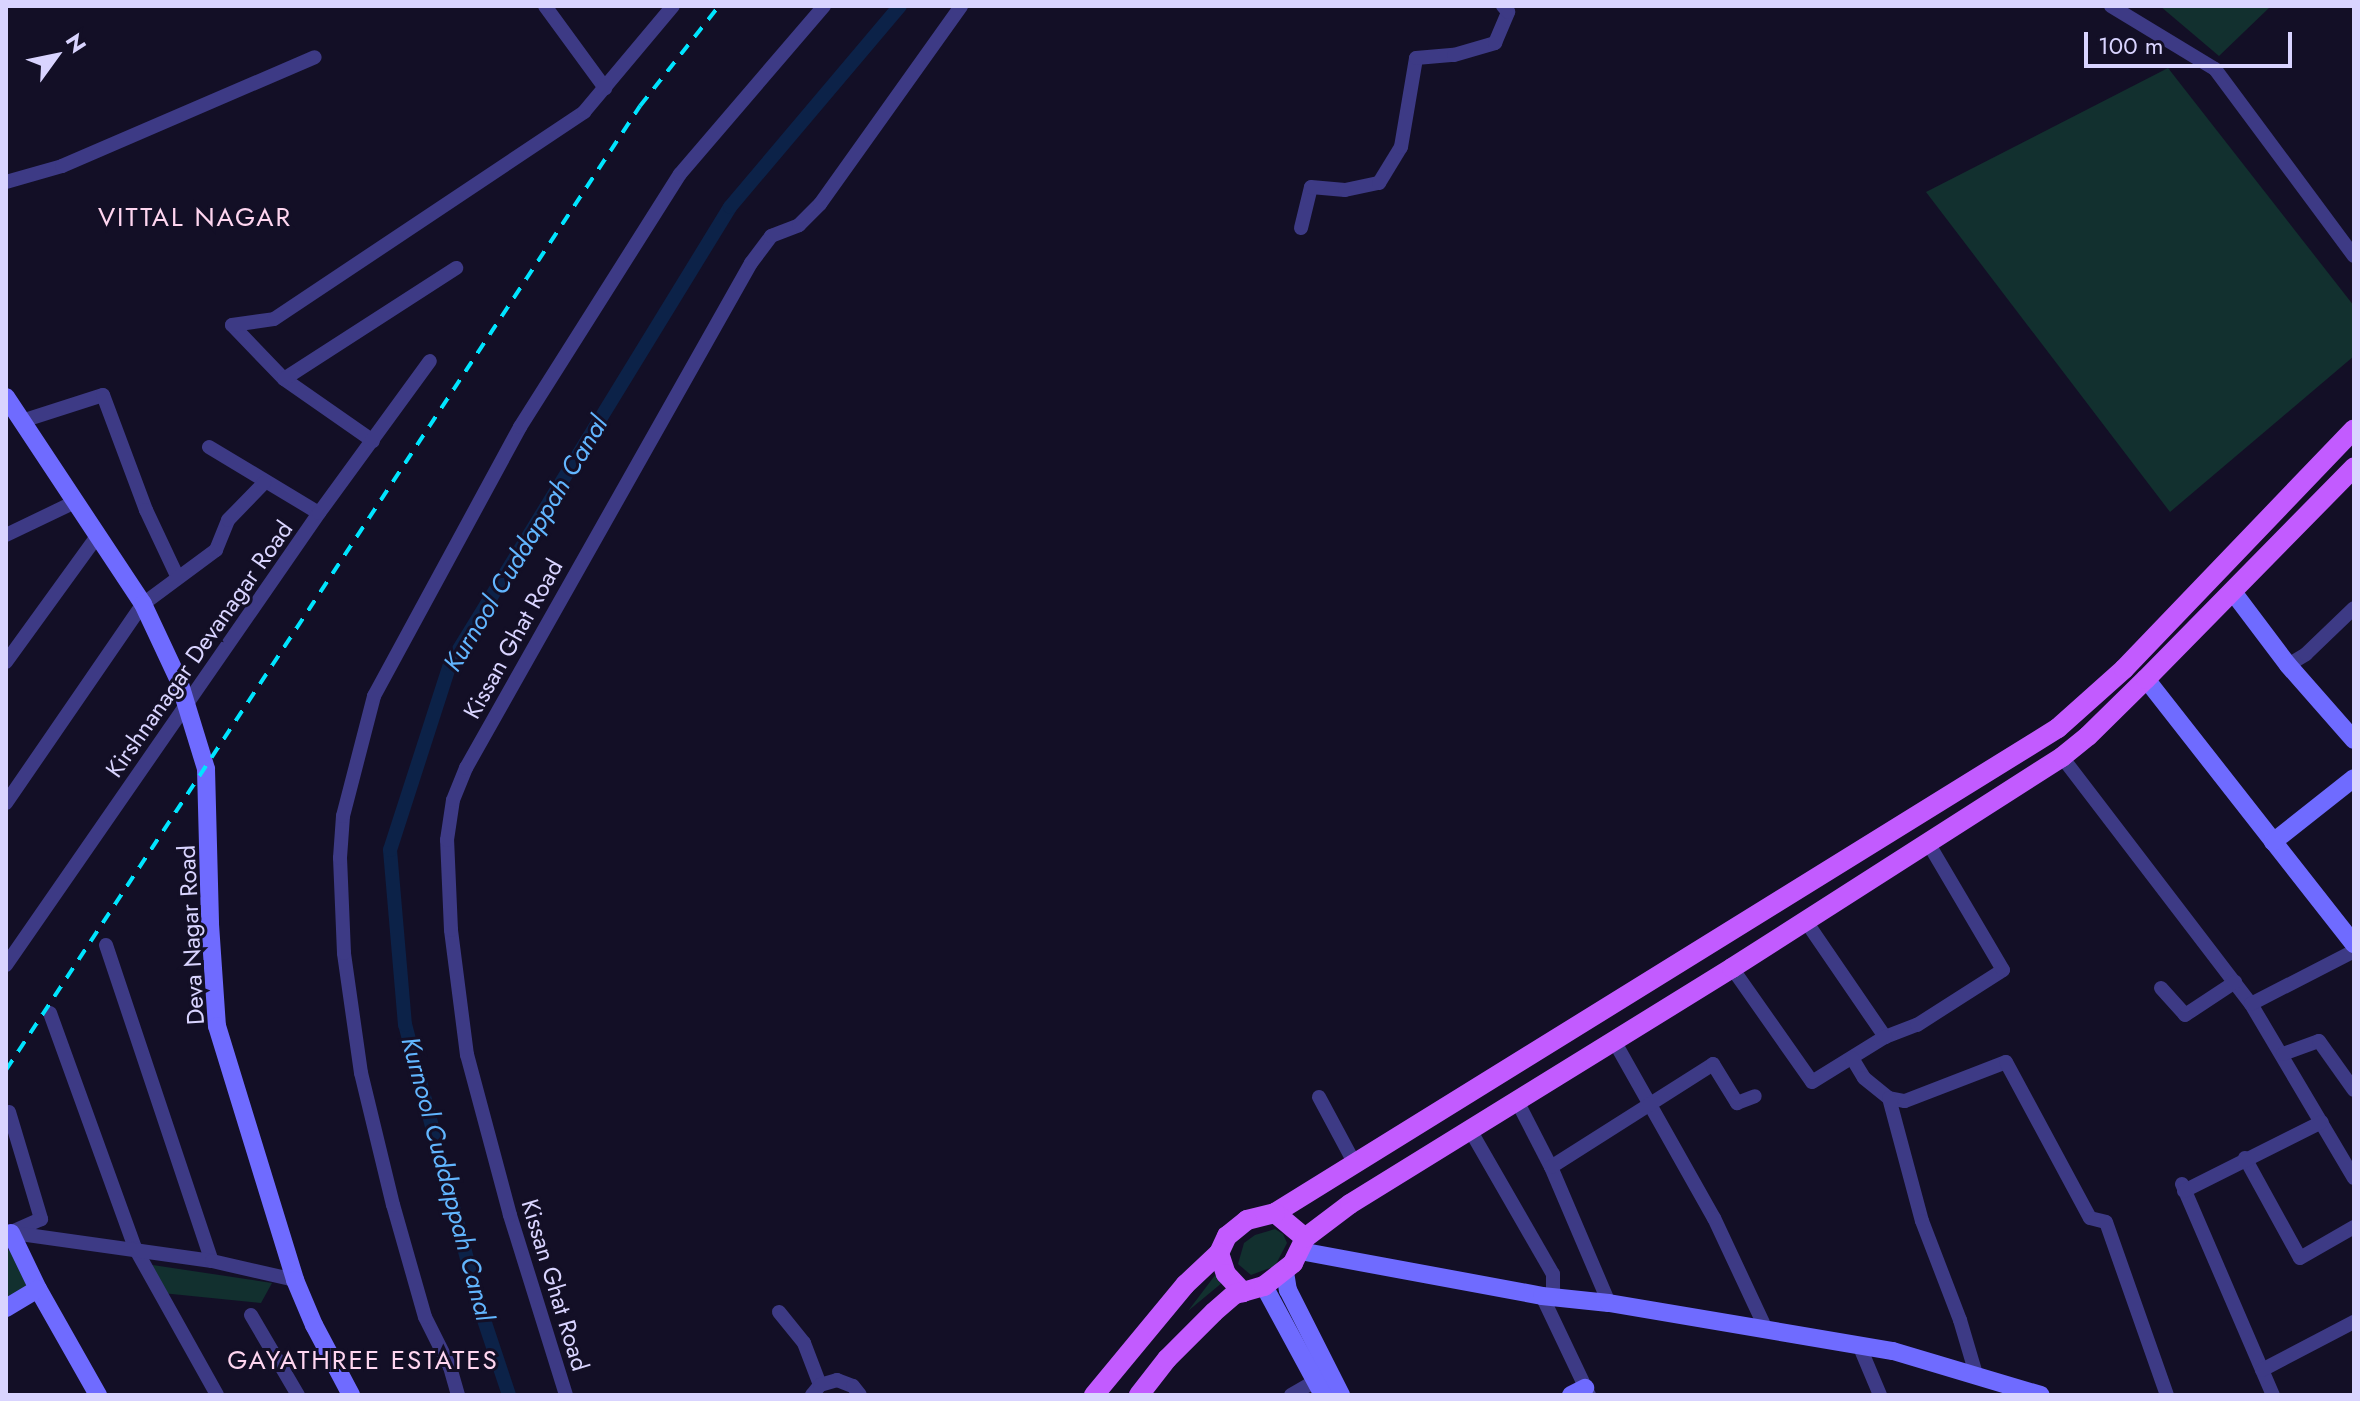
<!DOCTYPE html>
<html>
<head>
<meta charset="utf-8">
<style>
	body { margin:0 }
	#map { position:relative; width:2360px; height:1401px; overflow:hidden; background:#130f26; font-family:Jost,sans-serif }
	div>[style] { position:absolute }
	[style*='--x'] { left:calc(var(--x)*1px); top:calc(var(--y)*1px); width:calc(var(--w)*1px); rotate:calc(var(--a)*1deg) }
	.green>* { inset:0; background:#12302f }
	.canal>* { height:14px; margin:-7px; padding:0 7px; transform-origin:7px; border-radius:7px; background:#0c2248 }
	.street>* { height:14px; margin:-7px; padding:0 7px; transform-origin:7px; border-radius:7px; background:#3d3a85 }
	.secondary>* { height:18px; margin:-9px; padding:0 9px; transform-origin:9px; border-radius:9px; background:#6f6bff }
	.primary>* { height:20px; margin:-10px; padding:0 10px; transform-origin:10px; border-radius:10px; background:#c25bff }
	.rail>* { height:4px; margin-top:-2px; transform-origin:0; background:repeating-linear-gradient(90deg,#00e5ff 0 12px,transparent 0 22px) }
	span { translate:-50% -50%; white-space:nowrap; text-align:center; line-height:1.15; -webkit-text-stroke:6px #130f26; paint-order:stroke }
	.street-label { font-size:24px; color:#d9d4ff }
	.neighbourhood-label { font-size:26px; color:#ffd6f0; letter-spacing:2px }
	.water-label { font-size:26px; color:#62b6ff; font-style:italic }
	.frame { position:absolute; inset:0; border:8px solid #d9d4ff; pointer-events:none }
	.north { position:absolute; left:16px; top:16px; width:80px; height:80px; -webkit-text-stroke:6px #130f26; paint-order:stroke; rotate:57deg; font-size:22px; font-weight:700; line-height:32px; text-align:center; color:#d9d4ff }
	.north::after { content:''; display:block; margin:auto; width:28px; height:36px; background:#d9d4ff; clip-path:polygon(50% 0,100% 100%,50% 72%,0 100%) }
	.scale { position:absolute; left:2084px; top:32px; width:208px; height:36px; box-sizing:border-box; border:4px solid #d9d4ff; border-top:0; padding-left:10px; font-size:24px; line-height:28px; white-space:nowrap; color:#d9d4ff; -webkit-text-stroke:6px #130f26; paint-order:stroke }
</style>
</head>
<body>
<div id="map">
	<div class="green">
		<div style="clip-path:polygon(2160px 6px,2271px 6px,2219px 56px)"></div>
		<div style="clip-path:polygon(2168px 68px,2354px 306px,2354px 356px,2170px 512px,1926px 192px)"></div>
		<div style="clip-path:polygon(1275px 1229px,1283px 1234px,1287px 1243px,1275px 1266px,1251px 1275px,1238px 1264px,1244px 1243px,1255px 1235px)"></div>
		<div style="clip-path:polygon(6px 1250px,11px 1251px,29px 1291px,6px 1305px)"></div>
		<div style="clip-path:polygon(146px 1264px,272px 1283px,261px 1303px,162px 1293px)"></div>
		<div style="clip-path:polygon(1216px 1274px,1218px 1280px,1223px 1282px,1188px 1311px)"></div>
	</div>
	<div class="canal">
		<div style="--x:509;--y:1395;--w:92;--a:-108.4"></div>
		<div style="--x:480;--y:1308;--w:293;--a:-104.8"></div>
		<div style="--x:405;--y:1025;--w:176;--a:-94.9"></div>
		<div style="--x:390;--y:850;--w:195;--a:-72.1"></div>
		<div style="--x:450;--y:664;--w:536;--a:-58.5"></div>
		<div style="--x:730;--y:207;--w:263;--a:-49.8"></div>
	</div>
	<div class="street">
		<div style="--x:545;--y:6;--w:102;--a:53.8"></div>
		<div style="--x:2111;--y:6;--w:122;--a:31.2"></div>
		<div style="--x:2215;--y:69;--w:233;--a:53.4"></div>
		<div style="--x:6;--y:182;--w:58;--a:-15.9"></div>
		<div style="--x:62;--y:166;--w:275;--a:-23.3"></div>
		<div style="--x:1301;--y:228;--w:42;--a:-76.3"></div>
		<div style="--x:1311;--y:187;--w:34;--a:5"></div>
		<div style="--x:1345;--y:190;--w:35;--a:-12"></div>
		<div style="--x:1379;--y:183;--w:42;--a:-58.6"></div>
		<div style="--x:1401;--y:147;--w:90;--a:-80.4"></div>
		<div style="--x:1416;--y:58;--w:38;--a:-5"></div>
		<div style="--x:1454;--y:55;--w:43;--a:-16.3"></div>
		<div style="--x:1495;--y:43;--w:34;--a:-67"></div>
		<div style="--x:1508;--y:12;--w:8;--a:-130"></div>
		<div style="--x:284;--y:379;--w:75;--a:-133.9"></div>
		<div style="--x:232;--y:325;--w:42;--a:-8.1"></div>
		<div style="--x:274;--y:319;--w:373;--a:-33.7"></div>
		<div style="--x:584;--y:112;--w:138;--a:-50"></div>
		<div style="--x:22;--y:421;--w:85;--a:-17.8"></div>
		<div style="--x:103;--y:395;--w:123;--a:69.5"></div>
		<div style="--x:146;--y:510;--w:73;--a:64.8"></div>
		<div style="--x:373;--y:441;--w:108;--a:-145.1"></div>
		<div style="--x:284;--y:379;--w:205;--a:-32.8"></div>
		<div style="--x:209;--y:447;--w:128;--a:31"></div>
		<div style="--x:6;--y:535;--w:76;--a:-25.6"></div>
		<div style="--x:6;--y:662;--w:157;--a:-54.1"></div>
		<div style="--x:2288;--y:665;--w:21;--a:-31"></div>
		<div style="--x:2306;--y:654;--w:66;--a:-43.8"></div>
		<div style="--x:2062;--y:757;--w:311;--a:52.6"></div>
		<div style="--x:2251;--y:1004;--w:202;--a:59.4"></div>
		<div style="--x:6;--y:803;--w:242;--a:-55.5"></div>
		<div style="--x:143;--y:604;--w:91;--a:-36.5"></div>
		<div style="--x:216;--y:550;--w:32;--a:-68"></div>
		<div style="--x:228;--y:520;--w:52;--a:-45.8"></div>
		<div style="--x:1805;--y:920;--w:142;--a:55.6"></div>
		<div style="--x:1885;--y:1037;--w:34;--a:-21"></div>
		<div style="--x:1917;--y:1025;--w:102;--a:-32.6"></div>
		<div style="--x:2003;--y:970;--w:150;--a:-120.5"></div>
		<div style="--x:106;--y:945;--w:333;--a:71.5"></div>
		<div style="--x:6;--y:965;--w:550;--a:-55.3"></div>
		<div style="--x:319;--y:513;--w:188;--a:-53.9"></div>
		<div style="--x:1732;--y:968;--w:139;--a:54.9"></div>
		<div style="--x:1812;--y:1082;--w:86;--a:-31.7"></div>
		<div style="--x:2161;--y:988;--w:36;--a:48"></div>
		<div style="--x:2185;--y:1015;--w:60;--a:-33.4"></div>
		<div style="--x:2251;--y:1004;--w:116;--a:-27.2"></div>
		<div style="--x:50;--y:1013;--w:250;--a:70.1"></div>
		<div style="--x:135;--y:1248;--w:168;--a:60.8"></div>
		<div style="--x:1613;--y:1039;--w:206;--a:60.6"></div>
		<div style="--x:1714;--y:1218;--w:120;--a:64.9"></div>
		<div style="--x:2283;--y:1054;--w:38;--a:-20"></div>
		<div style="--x:2319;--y:1041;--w:60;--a:54.5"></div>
		<div style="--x:1852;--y:1058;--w:23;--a:59"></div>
		<div style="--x:1864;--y:1078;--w:32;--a:39"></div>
		<div style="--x:1889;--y:1098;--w:16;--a:11"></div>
		<div style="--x:1905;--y:1101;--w:108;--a:-21.1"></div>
		<div style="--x:2006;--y:1062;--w:177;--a:61.7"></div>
		<div style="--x:2090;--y:1218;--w:16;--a:14"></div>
		<div style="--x:2106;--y:1222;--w:183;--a:70.6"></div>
		<div style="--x:1319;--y:1097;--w:76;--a:61.8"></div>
		<div style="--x:1889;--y:1098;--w:127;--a:75"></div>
		<div style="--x:1922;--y:1221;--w:106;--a:69"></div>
		<div style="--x:1960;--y:1320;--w:56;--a:73.5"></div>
		<div style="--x:1516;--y:1099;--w:76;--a:62.8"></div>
		<div style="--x:9;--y:1112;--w:112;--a:73.3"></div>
		<div style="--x:41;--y:1219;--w:32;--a:156"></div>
		<div style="--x:1469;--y:1128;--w:168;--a:60.1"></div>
		<div style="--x:1553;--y:1274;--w:23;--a:90"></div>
		<div style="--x:2245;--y:1158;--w:114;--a:61.2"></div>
		<div style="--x:2300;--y:1258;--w:62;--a:-29.9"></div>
		<div style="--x:2182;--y:1184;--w:230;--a:66.7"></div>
		<div style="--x:2184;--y:1191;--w:154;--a:-26.6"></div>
		<div style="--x:6;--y:1232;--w:208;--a:8"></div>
		<div style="--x:212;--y:1261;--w:85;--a:12.9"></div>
		<div style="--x:1542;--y:1296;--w:110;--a:64.6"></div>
		<div style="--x:1609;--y:1303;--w:148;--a:-113.1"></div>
		<div style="--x:1551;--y:1167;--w:192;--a:-32.4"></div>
		<div style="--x:1713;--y:1064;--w:46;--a:58.4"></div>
		<div style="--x:1737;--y:1103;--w:19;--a:-21"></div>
		<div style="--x:779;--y:1312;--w:40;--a:51"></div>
		<div style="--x:804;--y:1343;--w:45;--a:69.1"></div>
		<div style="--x:251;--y:1315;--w:93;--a:59.6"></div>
		<div style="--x:1859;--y:1345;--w:54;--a:67.2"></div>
		<div style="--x:2262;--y:1370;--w:104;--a:-27.6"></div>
		<div style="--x:458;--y:1395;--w:29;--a:-106"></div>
		<div style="--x:450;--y:1367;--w:56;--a:-116.6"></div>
		<div style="--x:425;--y:1317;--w:116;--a:-105.9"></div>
		<div style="--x:393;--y:1205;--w:136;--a:-103.6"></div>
		<div style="--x:361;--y:1073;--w:121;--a:-98.1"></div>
		<div style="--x:344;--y:953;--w:95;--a:-92.4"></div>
		<div style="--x:340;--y:858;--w:42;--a:-85.9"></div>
		<div style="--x:343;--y:816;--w:124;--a:-75.5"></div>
		<div style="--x:374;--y:696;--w:306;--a:-61.5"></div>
		<div style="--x:520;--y:427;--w:299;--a:-57.7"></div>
		<div style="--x:680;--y:174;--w:221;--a:-49.4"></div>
		<div style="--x:566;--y:1395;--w:189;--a:-107.3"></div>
		<div style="--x:510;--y:1215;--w:166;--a:-105"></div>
		<div style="--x:467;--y:1055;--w:126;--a:-97.3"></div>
		<div style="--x:451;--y:930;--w:90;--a:-92.5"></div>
		<div style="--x:447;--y:840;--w:40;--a:-81.5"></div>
		<div style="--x:453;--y:800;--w:35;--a:-68"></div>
		<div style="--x:466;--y:768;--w:580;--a:-60.56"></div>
		<div style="--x:751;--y:263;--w:34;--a:-53"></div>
		<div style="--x:771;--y:236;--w:30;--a:-21"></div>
		<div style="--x:799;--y:225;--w:30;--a:-45"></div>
		<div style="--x:820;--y:204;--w:243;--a:-54.5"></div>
		<div style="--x:812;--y:1395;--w:13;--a:-51"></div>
		<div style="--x:820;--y:1385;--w:18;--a:-16"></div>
		<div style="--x:837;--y:1380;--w:17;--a:21"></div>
		<div style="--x:853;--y:1386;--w:11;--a:52"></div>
		<div style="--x:1291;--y:1395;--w:28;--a:-30"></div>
	</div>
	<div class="secondary">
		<div style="--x:6;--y:397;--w:248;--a:56.5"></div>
		<div style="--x:143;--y:604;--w:85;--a:64.9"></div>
		<div style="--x:179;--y:681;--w:92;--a:72.9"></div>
		<div style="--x:206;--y:769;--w:155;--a:88.5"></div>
		<div style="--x:210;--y:924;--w:102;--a:86.1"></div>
		<div style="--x:217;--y:1026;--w:266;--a:72.9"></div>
		<div style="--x:295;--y:1280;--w:49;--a:67.1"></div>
		<div style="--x:314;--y:1325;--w:79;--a:62.1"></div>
		<div style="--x:2233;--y:592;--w:91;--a:53"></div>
		<div style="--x:2288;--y:665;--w:100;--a:48.7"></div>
		<div style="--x:2146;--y:679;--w:337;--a:51.9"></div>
		<div style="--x:2273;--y:842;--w:103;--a:-38.3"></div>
		<div style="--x:11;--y:1233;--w:62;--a:64.3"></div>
		<div style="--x:38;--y:1289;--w:122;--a:60.5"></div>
		<div style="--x:1300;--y:1251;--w:246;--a:10.5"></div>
		<div style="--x:1542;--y:1296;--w:67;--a:6"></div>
		<div style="--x:1609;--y:1303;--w:288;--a:9.6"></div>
		<div style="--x:1893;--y:1351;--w:154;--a:16.6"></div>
		<div style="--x:1285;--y:1272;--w:18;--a:81"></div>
		<div style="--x:1288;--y:1290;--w:118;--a:63.2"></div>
		<div style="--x:1264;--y:1286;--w:124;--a:61.6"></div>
		<div style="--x:6;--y:1308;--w:37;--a:-31"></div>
		<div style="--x:1571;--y:1395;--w:16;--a:-27"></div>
	</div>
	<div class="primary">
		<div style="--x:1275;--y:1213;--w:921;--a:-31.77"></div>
		<div style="--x:2058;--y:728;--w:89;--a:-41.8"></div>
		<div style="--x:2124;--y:669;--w:332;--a:-46.2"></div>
		<div style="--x:1305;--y:1238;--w:39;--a:-140"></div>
		<div style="--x:1275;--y:1213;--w:29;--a:166"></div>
		<div style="--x:1247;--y:1220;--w:26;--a:141"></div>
		<div style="--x:1227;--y:1236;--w:19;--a:115"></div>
		<div style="--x:1219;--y:1253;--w:22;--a:72"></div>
		<div style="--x:1226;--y:1274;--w:25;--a:47"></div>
		<div style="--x:1243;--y:1292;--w:22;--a:-16"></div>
		<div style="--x:1264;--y:1286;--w:37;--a:-38"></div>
		<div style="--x:1293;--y:1263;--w:28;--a:-64"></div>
		<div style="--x:1305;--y:1238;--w:56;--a:-37.1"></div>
		<div style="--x:1350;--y:1204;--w:449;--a:-31.7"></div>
		<div style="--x:1732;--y:968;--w:392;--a:-32.6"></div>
		<div style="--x:2062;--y:757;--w:33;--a:-39"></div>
		<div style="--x:2088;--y:736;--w:81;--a:-44.5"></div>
		<div style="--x:2146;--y:679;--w:297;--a:-45.5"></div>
		<div style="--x:1094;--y:1395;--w:143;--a:-50.4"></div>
		<div style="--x:1185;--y:1285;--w:47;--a:-43.3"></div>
		<div style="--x:1139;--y:1395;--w:46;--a:-52.1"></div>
		<div style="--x:1167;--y:1359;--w:66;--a:-45"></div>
		<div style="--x:1214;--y:1312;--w:28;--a:-41"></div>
		<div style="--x:1235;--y:1294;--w:8;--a:-14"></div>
	</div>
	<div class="rail">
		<div style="--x:6;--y:1070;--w:1154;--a:-56.67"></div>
		<div style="--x:640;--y:106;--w:127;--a:-51.7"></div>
	</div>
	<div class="street-label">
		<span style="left:513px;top:639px;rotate:-61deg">Kissan Ghat Road</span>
		<span style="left:199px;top:649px;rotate:-55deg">Kirshnanagar Devanagar Road</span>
		<span style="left:191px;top:935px;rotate:-93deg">Deva Nagar Road</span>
		<span style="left:555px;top:1285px;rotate:73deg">Kissan Ghat Road</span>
	</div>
	<div class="neighbourhood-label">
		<span style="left:195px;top:218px">VITTAL NAGAR</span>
		<span style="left:363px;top:1361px">GAYATHREE ESTATES</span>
	</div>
	<div class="water-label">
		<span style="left:526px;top:544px;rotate:-59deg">Kurnool Cuddappah Canal</span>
		<span style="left:447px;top:1179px;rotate:75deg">Kurnool Cuddappah Canal</span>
	</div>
	<div class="frame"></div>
	<div class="north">N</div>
	<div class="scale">100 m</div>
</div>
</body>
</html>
